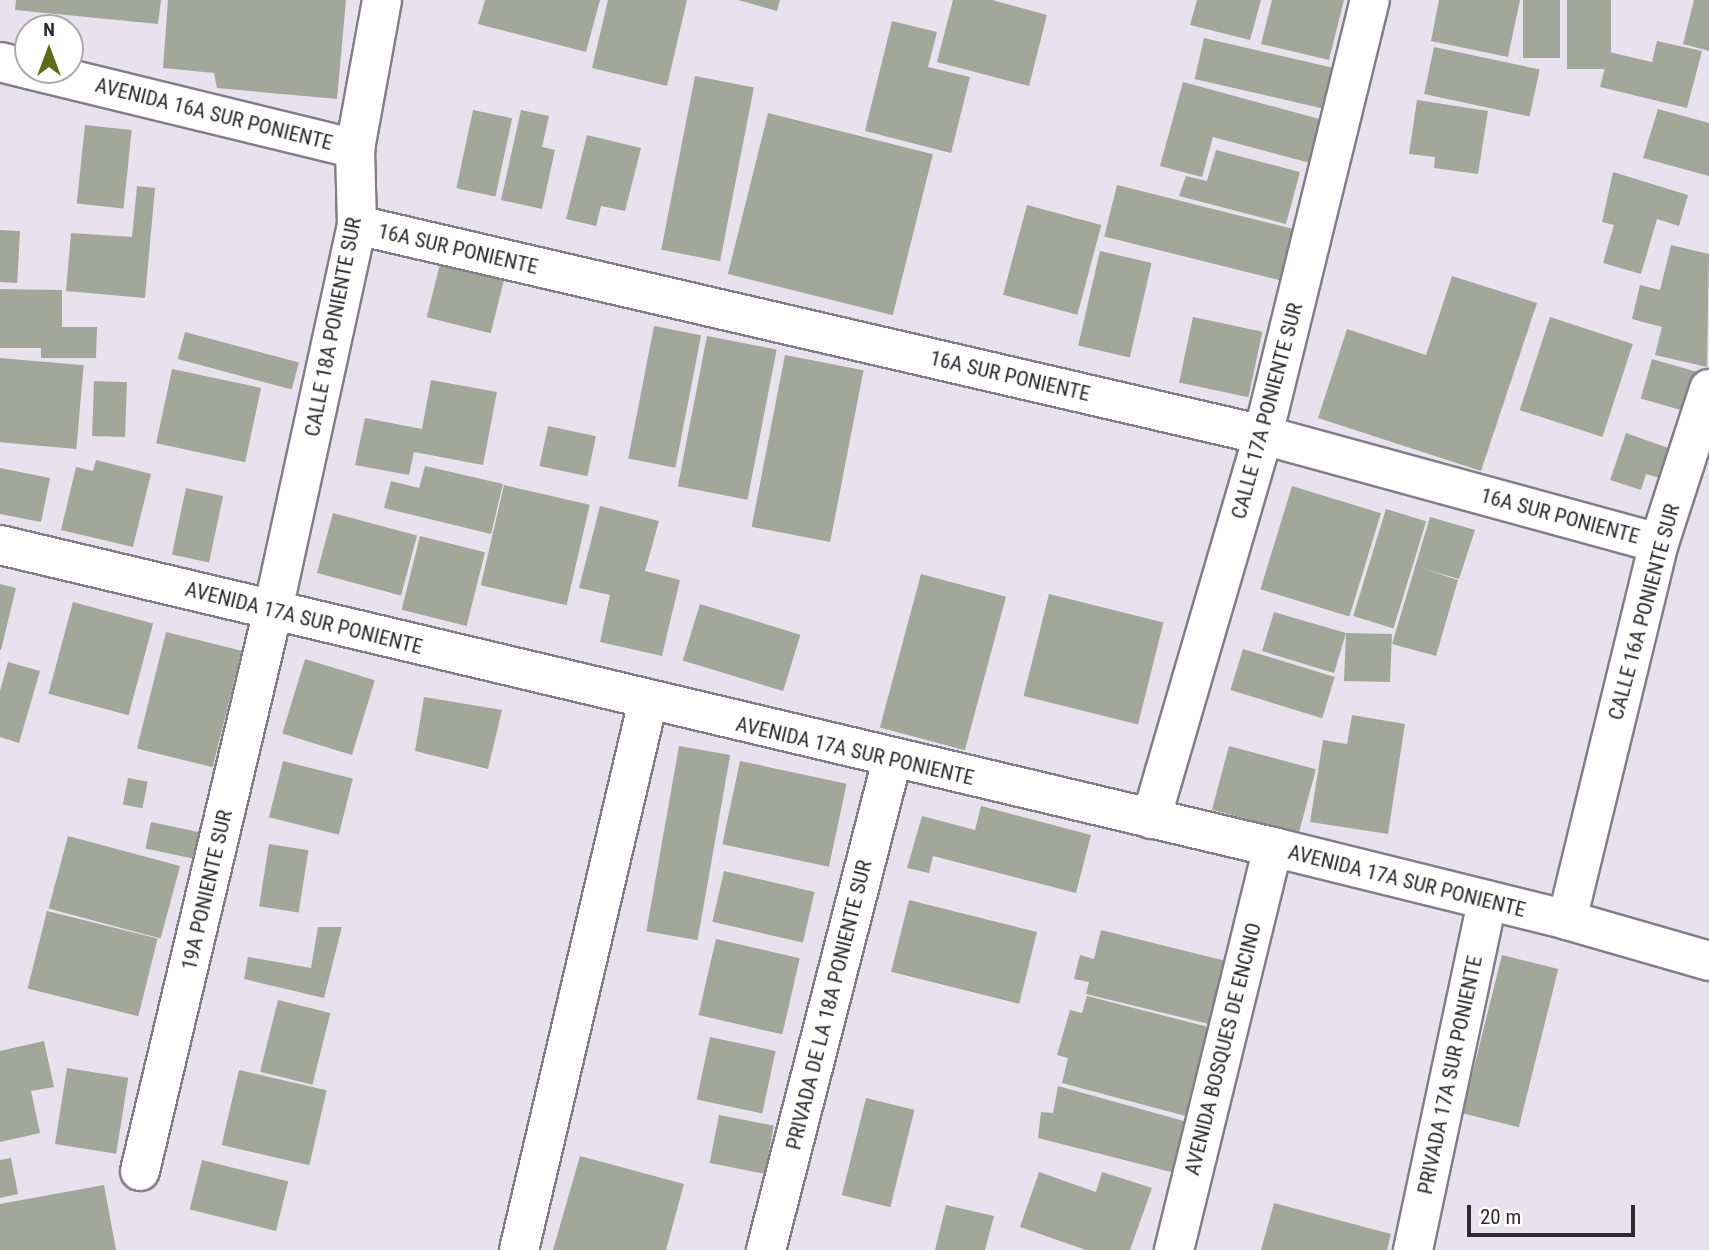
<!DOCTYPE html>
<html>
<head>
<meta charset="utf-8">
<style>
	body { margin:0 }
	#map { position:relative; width:1709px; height:1250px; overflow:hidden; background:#e8e2ef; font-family:"Roboto Condensed",sans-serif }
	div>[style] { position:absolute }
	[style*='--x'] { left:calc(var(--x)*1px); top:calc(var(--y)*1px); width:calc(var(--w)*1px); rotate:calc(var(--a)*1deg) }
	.building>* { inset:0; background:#a3a79a; transform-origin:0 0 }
	.roads { filter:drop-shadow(2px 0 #837d8a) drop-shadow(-2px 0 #837d8a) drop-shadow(0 2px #837d8a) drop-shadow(0 -2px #837d8a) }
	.street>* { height:38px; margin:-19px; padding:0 19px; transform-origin:19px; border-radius:19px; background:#fff }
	span { translate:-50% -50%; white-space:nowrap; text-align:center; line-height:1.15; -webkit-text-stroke:6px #fff; paint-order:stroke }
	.street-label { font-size:21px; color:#2d2a30 }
	.north { position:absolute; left:14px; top:14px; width:70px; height:70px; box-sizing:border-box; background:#fff; border:2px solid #abaaac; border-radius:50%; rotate:0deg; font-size:19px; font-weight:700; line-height:28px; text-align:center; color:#2d2a30 }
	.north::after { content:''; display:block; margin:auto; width:24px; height:32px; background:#5c6d19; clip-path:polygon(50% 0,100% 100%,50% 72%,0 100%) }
	.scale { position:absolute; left:1467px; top:1205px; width:168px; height:32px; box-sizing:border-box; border:4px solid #2d2a30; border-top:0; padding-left:9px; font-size:21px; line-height:24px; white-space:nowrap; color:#2d2a30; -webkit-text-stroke:5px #fff; paint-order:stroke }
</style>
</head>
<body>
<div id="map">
	<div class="building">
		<div style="clip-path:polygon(16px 0,161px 0,158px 24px,15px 10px)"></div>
		<div style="clip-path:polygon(168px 0,346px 0,337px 99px,217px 88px,214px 73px,163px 68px)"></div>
		<div style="clip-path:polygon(485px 0,600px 0,586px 52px,478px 24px)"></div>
		<div style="clip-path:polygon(608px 0,687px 0,667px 86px,592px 68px)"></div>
		<div style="clip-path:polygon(738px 0,780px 0,777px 11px)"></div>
		<div style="clip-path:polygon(953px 0,992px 0,1047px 15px,1029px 86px,937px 62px)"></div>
		<div style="clip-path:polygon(1197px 0,1261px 0,1250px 40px,1190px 25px)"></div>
		<div style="clip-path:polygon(1272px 0,1344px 0,1329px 60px,1261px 44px)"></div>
		<div style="clip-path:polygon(1439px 0,1520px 0,1508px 57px,1431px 41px)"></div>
		<div style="left:1523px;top:0;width:37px;height:58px"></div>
		<div style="left:1567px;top:0;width:44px;height:69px"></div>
		<div style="clip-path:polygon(1694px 0,1709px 0,1709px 51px,1683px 44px)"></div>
		<div style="clip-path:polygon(892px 21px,937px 32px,928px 67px,970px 77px,951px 153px,865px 131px)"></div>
		<div style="left:1204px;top:38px;width:139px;height:42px;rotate:13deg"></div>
		<div style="clip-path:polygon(1657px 41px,1702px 51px,1687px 108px,1600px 87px,1609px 52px,1652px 62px)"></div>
		<div style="left:1434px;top:47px;width:108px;height:48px;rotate:12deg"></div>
		<div style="left:695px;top:76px;width:60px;height:177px;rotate:11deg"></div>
		<div style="clip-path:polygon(1183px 82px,1323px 120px,1310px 163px,1213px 137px,1202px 177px,1160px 166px)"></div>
		<div style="clip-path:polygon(1417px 100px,1488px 111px,1478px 174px,1434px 168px,1435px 157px,1409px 154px)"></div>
		<div style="clip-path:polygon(1658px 109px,1709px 123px,1709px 176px,1643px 158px)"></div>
		<div style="left:473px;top:110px;width:40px;height:80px;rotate:12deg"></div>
		<div style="clip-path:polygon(521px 110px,549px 116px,542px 147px,555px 150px,542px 209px,501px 200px)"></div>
		<div style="left:768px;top:113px;width:170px;height:166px;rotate:14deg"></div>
		<div style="left:85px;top:125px;width:47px;height:79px;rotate:6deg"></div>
		<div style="clip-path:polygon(587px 135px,641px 148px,625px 211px,601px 206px,596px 226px,566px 219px)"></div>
		<div style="clip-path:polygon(1216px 150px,1300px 172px,1286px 224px,1179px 196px,1186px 176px,1207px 181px)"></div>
		<div style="clip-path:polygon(1613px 172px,1688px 195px,1679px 226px,1657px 219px,1641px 274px,1603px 263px,1614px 225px,1602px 222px)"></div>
		<div style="left:1117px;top:185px;width:185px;height:53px;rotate:14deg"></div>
		<div style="clip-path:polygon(137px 186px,155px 188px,145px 298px,66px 291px,71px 233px,132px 237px)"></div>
		<div style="left:1027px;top:205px;width:77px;height:93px;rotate:15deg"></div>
		<div style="left:0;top:230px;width:20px;height:52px;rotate:3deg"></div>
		<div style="clip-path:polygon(1671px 245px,1709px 254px,1707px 367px,1655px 355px,1662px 327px,1632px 319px,1640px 285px,1660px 290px)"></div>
		<div style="left:1100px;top:251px;width:53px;height:97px;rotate:13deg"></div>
		<div style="left:440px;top:264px;width:66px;height:55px;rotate:14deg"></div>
		<div style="clip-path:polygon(1452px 276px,1537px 303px,1481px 471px,1318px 418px,1347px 329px,1426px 355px)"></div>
		<div style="clip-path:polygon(0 289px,62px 290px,62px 327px,97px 327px,96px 358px,41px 358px,41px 348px,0 348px)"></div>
		<div style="left:1193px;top:317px;width:71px;height:67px;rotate:12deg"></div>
		<div style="left:1550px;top:317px;width:87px;height:98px;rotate:18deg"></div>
		<div style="left:654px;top:326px;width:48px;height:135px;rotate:11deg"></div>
		<div style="left:185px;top:332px;width:118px;height:28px;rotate:15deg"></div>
		<div style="left:707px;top:336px;width:71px;height:153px;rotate:11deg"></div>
		<div style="left:785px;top:355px;width:80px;height:175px;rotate:11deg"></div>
		<div style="left:0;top:358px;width:84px;height:84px;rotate:5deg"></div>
		<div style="left:1652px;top:359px;width:48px;height:41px;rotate:16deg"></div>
		<div style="left:172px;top:369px;width:91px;height:76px;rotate:12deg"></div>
		<div style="clip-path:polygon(431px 380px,497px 392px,483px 465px,414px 452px,409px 475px,355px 465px,365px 418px,422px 429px)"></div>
		<div style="left:94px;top:381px;width:33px;height:55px;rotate:2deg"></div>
		<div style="left:548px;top:426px;width:49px;height:41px;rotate:12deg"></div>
		<div style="clip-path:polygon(1626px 433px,1677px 451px,1666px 480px,1646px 474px,1641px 490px,1610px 480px)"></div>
		<div style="clip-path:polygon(96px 460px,151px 474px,133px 547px,61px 530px,76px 467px,93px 471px)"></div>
		<div style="clip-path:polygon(425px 466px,503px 484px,491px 534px,384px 508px,391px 481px,419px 488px)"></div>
		<div style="clip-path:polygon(0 468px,50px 478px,41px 522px,0 514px)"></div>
		<div style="left:504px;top:485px;width:88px;height:103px;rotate:13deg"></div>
		<div style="left:1292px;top:486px;width:93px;height:108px;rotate:17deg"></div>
		<div style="left:186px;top:488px;width:38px;height:68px;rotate:12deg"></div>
		<div style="clip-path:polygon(600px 506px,659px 521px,645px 571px,680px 580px,662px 656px,600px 642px,610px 595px,579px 588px)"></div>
		<div style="left:1386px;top:509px;width:42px;height:112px;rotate:17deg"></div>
		<div style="left:333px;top:513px;width:87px;height:62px;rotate:15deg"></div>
		<div style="clip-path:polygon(1430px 517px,1475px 530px,1459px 579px,1421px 568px,1458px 580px,1436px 656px,1392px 644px)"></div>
		<div style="left:420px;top:536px;width:67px;height:76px;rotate:14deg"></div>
		<div style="left:921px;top:574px;width:88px;height:159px;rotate:15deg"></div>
		<div style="clip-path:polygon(0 584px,16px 588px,1px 650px,0 650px)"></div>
		<div style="left:1049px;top:594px;width:118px;height:105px;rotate:14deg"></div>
		<div style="left:73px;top:602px;width:83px;height:95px;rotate:15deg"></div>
		<div style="left:700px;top:604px;width:105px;height:59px;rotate:17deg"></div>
		<div style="clip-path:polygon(1274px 612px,1346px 633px,1392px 634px,1390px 682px,1344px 681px,1346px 633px,1334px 673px,1262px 651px)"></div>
		<div style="left:166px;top:632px;width:78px;height:120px;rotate:14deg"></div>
		<div style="left:1243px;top:649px;width:96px;height:43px;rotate:17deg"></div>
		<div style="left:305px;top:659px;width:73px;height:78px;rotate:17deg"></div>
		<div style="clip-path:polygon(8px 662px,40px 671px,19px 743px,0 737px,0 691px)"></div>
		<div style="clip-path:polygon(424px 697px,502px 710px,488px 769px,415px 751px)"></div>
		<div style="clip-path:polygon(1352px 715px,1405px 724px,1388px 834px,1310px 822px,1323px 740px,1347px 744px)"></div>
		<div style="left:679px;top:746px;width:52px;height:188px;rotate:10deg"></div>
		<div style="left:1229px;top:746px;width:90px;height:66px;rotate:15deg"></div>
		<div style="left:283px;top:761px;width:72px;height:58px;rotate:14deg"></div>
		<div style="left:740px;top:761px;width:109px;height:85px;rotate:12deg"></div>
		<div style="left:128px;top:778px;width:20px;height:27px;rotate:11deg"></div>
		<div style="clip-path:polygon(981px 806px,1091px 835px,1076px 893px,933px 856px,929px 873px,907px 868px,922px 816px,975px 830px)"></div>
		<div style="left:151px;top:822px;width:52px;height:27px;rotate:12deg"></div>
		<div style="left:68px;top:836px;width:116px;height:75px;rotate:15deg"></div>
		<div style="left:269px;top:844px;width:40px;height:63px;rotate:9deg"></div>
		<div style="left:724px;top:871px;width:93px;height:52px;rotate:13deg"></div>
		<div style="left:909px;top:900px;width:132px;height:74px;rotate:14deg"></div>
		<div style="left:47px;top:911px;width:114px;height:80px;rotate:14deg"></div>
		<div style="clip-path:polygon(318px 927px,342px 927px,324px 998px,244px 979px,248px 957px,311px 968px)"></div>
		<div style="clip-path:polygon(1101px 930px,1230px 962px,1213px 1025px,1086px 994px,1089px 982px,1074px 979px,1080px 955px,1094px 959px)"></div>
		<div style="left:716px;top:939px;width:86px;height:78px;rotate:13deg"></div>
		<div style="left:1502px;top:955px;width:58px;height:163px;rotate:14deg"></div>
		<div style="clip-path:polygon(1087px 996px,1216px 1029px,1193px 1118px,1062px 1083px,1068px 1058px,1057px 1055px,1070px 1010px,1082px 1013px)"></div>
		<div style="left:278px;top:1000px;width:54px;height:74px;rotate:14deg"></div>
		<div style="left:710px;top:1037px;width:67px;height:64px;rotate:12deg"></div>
		<div style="clip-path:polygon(44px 1041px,54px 1087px,31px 1091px,40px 1133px,0 1142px,0 1051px)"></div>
		<div style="left:67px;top:1068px;width:62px;height:77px;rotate:9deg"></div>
		<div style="left:239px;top:1070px;width:90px;height:77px;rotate:13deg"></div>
		<div style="clip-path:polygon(1058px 1086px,1191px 1123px,1179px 1174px,1038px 1138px,1041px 1112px,1053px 1113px)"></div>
		<div style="left:866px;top:1098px;width:50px;height:100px;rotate:14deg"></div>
		<div style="left:719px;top:1115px;width:56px;height:49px;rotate:11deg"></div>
		<div style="clip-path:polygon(580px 1156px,684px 1184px,666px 1250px,553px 1250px)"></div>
		<div style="clip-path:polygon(11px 1158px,18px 1194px,0 1198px,0 1160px)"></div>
		<div style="left:202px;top:1160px;width:89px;height:51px;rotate:14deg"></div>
		<div style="clip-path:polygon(1039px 1172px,1096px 1192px,1102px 1172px,1152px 1188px,1130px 1250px,1086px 1250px,1020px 1227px)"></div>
		<div style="clip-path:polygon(104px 1185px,116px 1250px,0 1250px,0 1204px)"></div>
		<div style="clip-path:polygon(1274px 1203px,1391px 1234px,1387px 1250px,1261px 1250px)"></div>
		<div style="clip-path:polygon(946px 1205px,994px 1216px,985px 1250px,935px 1250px)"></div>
	</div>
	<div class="roads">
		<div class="street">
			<div style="--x:0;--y:62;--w:29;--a:14"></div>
			<div style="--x:32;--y:70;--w:333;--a:13.7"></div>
			<div style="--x:357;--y:225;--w:930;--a:13.05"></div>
			<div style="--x:1263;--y:435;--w:410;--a:15.3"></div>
			<div style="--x:0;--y:545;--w:1308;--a:13.35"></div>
			<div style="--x:1273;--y:847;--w:303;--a:13.9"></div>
			<div style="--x:1567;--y:920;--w:148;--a:16.1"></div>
			<div style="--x:1151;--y:819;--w:400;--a:-73.7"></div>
			<div style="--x:1263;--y:435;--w:448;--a:-76.2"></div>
			<div style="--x:1567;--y:920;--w:388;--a:-76.3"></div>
			<div style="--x:1659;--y:543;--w:162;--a:-72"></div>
			<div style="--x:140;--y:1171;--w:577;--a:-76.66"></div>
			<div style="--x:273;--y:610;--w:394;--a:-77.7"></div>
			<div style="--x:357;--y:225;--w:76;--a:-91.5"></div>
			<div style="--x:355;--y:149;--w:151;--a:-79.7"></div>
			<div style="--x:519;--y:1250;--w:564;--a:-76.78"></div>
			<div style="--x:766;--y:1250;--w:506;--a:-75.58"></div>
			<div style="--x:1174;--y:1250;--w:415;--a:-76.2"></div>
			<div style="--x:1413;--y:1250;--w:357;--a:-78"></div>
		</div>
	</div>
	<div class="street-label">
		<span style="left:214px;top:114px;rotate:14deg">AVENIDA 16A SUR PONIENTE</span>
		<span style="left:458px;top:249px;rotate:13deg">16A SUR PONIENTE</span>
		<span style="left:333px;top:327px;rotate:-79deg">CALLE 18A PONIENTE SUR</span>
		<span style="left:1010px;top:376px;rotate:13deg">16A SUR PONIENTE</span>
		<span style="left:1267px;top:411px;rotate:-75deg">CALLE 17A PONIENTE SUR</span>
		<span style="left:1560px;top:516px;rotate:15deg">16A SUR PONIENTE</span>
		<span style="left:1644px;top:612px;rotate:-75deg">CALLE 16A PONIENTE SUR</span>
		<span style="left:304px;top:618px;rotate:14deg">AVENIDA 17A SUR PONIENTE</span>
		<span style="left:855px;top:751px;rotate:13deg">AVENIDA 17A SUR PONIENTE</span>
		<span style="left:1407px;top:881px;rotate:14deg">AVENIDA 17A SUR PONIENTE</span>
		<span style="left:207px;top:890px;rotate:-77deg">19A PONIENTE SUR</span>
		<span style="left:829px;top:1005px;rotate:-76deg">PRIVADA DE LA 18A PONIENTE SUR</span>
		<span style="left:1223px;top:1049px;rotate:-76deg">AVENIDA BOSQUES DE ENCINO</span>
		<span style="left:1450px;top:1075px;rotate:-78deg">PRIVADA 17A SUR PONIENTE</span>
	</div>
	<div class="north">N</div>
	<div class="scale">20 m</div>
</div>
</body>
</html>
